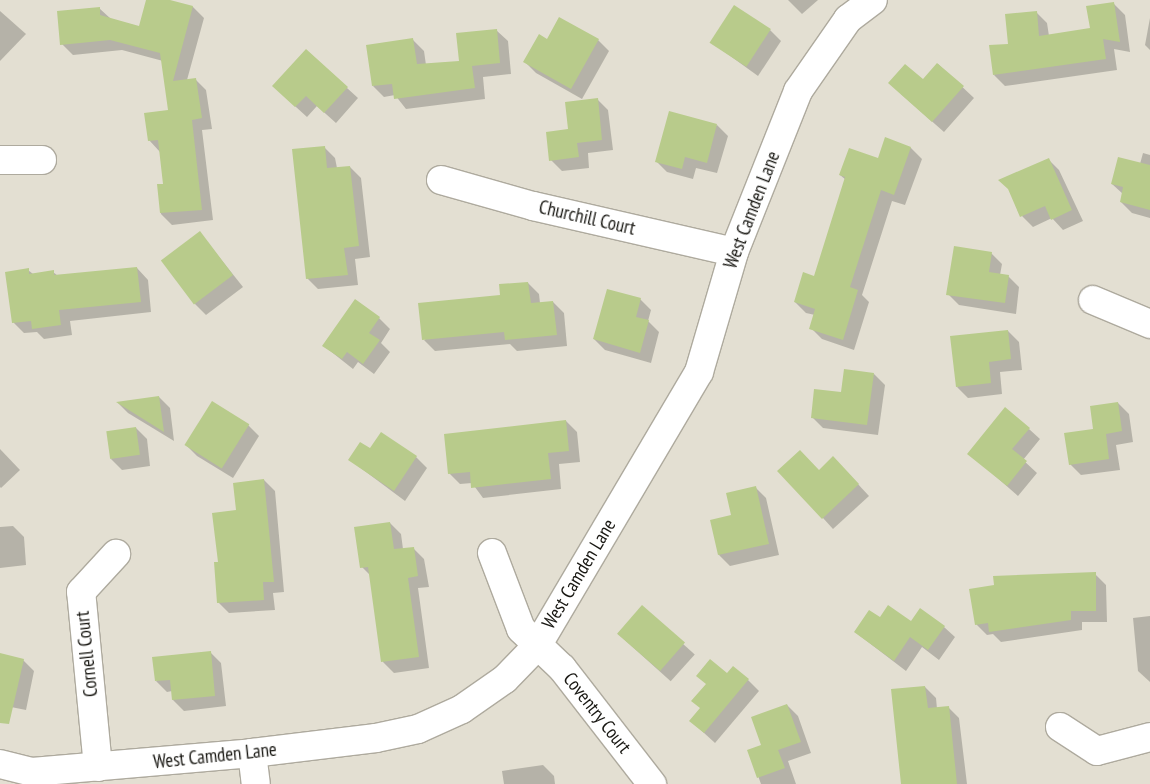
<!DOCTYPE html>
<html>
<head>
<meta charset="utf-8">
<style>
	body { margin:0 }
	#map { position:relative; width:1150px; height:784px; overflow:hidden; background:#e3dfd2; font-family:"PT Sans Narrow",sans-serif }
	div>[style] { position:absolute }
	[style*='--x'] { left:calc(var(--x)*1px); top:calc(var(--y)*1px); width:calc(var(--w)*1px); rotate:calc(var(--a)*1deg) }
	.shadow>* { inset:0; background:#0003; transform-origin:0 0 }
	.building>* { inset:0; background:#b8cb8b; transform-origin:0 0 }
	.roads { filter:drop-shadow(1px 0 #aeaa9e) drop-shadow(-1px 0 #aeaa9e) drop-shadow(0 1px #aeaa9e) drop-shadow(0 -1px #aeaa9e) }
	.minor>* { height:28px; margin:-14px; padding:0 14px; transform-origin:14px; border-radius:14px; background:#fff }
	span { translate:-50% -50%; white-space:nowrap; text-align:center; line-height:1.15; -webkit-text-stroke:5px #fff; paint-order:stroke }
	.street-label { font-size:19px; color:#181712 }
</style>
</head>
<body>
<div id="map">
	<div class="shadow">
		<div style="clip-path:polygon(147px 0,165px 0,193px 7px,204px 18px,187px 80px,195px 79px,206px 90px,212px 129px,202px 130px,213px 220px,172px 225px,161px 214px,158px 186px,165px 185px,160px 152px,149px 140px,170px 111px,163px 61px,122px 50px,73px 55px,62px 44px,99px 8px,111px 19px,140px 27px)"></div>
		<div style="clip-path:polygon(788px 0,818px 0,802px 14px)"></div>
		<div style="clip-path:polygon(1114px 4px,1125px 15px,1130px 52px,1114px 49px,1117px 70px,1005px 86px,994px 75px,1036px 12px,1047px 23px,1049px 36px,1091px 30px)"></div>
		<div style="clip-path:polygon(0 11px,26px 34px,0 61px)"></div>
		<div style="clip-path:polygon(1150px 18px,1150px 50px,1145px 45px)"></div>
		<div style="clip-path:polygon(496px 30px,508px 41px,511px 74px,483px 77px,485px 99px,406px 109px,395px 95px,384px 97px,373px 86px,413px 40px,424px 51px,426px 65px,460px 62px)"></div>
		<div style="clip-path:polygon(770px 30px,781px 41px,758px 76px,711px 42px)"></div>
		<div style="clip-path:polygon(548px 40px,598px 40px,609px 51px,582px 99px,536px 73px,525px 62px)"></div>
		<div style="clip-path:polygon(938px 64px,974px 98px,944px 132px,901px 94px,923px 81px)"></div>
		<div style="clip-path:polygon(347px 88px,358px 98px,336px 123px,317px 106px,307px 117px,285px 97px)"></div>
		<div style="clip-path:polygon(597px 99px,608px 110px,613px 150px,588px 153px,589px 168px,562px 171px,551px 160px,569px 131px)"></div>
		<div style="clip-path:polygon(717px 125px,728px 136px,717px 173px,696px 168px,693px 179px,667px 172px,656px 161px)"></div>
		<div style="clip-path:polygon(886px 139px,911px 148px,922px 159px,905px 205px,892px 201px,862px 295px,869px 302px,854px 350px,822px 339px,811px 328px,815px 315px,806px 313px,795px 302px,815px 277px,846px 180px,840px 175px,879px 160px)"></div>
		<div style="clip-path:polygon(324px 147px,335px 158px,337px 168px,350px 167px,361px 178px,370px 257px,355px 259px,358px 285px,318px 289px,307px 278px)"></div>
		<div style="clip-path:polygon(1143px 153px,1150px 155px,1150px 218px,1132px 213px,1121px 202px,1123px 194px,1112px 184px,1140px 164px)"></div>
		<div style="clip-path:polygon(1048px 159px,1059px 170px,1083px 221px,1063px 230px,1052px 218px,1033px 227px,1022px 216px)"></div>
		<div style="clip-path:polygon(200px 233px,243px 287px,206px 315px,195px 304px)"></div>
		<div style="clip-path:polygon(991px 253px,1002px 264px,1000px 275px,1008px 276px,1019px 287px,1016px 314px,959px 305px,948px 294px)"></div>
		<div style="clip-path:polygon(137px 268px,148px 280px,151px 312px,70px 321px,72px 335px,44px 339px,37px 332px,24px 333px,13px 322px,28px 270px,33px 274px,53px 272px,58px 276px)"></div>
		<div style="clip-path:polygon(528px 283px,539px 294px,540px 303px,553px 302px,564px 313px,567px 346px,517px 351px,510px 344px,435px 351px,424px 340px)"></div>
		<div style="clip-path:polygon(640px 299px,651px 310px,648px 321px,659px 332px,651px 363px,605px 350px,594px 339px)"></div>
		<div style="clip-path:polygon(379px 318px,390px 329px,381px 343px,390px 352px,374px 374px,358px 362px,353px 369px,324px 346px)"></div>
		<div style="clip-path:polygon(1008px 331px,1019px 342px,1022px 370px,1000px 372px,1002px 394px,968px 398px,957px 387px)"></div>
		<div style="clip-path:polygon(874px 374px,885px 385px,878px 435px,823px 428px,812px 417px)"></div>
		<div style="clip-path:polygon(159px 397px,170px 408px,174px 441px,128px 413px,118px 403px)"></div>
		<div style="clip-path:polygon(1118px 403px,1129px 414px,1133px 442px,1116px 445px,1120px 470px,1081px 475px,1070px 464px)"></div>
		<div style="clip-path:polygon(566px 421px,577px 432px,580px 462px,559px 464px,561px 489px,483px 498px,472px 483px,460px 484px,449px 473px)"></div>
		<div style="clip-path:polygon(248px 425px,259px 436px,233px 478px,197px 456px,186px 445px)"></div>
		<div style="clip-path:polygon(136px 428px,147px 439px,150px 466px,122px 470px,111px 459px)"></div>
		<div style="clip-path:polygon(1029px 429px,1040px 439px,1023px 460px,1037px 473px,1018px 496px,969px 453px)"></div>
		<div style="clip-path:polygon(0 449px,20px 470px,1px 488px,0 487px)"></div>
		<div style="clip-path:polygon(416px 457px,427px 468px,405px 501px,350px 460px)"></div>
		<div style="clip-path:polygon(844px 469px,869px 496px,833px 529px,823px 518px,819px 472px)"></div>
		<div style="clip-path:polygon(264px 480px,275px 491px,284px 592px,273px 593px,275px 610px,229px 613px,218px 602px,220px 563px,238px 512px)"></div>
		<div style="clip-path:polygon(755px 487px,766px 498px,779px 555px,730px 566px,719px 555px,712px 521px,732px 516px)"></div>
		<div style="clip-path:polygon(390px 523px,401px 534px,403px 549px,413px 548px,424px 559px,429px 587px,418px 588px,429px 668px,394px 673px,383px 662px,371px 576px,362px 567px)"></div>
		<div style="clip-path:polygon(13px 526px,24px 537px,26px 565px,0 568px,0 527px)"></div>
		<div style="clip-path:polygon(1095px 574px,1106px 585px,1107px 622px,1082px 622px,1082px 630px,1001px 642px,993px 634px,987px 635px,976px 624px)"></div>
		<div style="left:642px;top:607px;width:71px;height:36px;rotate:42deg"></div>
		<div style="clip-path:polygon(1150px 616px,1150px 682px,1138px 671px,1133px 618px)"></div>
		<div style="clip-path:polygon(880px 619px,944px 627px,955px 637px,939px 660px,922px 647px,906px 671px,855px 632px)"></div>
		<div style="clip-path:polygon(210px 652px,221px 663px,226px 706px,184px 711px,173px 700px,172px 691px,167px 692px,156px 681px)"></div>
		<div style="clip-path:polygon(0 654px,23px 660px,34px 671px,26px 710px,1px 705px,0 711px)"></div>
		<div style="clip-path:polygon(727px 675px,748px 680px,759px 691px,715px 743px,691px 721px)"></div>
		<div style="clip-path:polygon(925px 687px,936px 698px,937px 709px,948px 707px,959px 718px,967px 784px,902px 784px)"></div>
		<div style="clip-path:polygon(787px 705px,798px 716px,811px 753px,788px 761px,796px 784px,761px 784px,749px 751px,763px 746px)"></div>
		<div style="clip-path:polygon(543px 765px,554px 776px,555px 784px,504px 784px,502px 771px)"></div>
	</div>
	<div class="building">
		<div style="clip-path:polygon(146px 0,170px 0,193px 6px,173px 81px,196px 78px,202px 118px,192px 120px,202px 210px,160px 213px,157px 184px,163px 184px,158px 140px,148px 141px,144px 113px,168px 110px,160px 53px,110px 40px,60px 45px,57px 11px,100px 7px,100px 15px,139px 26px)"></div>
		<div style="clip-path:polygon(1114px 2px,1120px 42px,1103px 39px,1106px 59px,993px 75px,989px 45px,1008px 44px,1005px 14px,1037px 11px,1039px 36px,1090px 28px,1086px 6px)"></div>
		<div style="left:734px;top:5px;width:44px;height:45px;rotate:33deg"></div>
		<div style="clip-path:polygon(559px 17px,599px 39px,571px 89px,523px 62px,539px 34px,547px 39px)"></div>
		<div style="clip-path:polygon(497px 29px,500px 63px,472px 66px,475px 88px,394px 99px,392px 84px,372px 86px,366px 45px,413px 38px,417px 64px,459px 61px,456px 33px)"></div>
		<div style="clip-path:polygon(306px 49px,348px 87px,324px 113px,306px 96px,295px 107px,272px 86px)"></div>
		<div style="clip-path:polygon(937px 63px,964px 86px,932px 122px,888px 83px,905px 64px,923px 79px)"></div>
		<div style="clip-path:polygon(598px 98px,602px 140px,577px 143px,579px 157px,549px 161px,546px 132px,568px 129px,565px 102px)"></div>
		<div style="clip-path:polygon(669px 111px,717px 124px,707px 163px,685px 157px,682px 169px,655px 162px)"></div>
		<div style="clip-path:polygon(885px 137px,911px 147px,894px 195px,881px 190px,850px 287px,858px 290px,843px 340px,809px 329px,815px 309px,794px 302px,803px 272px,814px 276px,845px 177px,839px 175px,849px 148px,878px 158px)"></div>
		<div style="clip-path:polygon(325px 146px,327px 168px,350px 166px,359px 246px,344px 248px,348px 275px,306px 279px,292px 149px)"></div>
		<div style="clip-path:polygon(1118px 157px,1150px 165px,1150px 210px,1120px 202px,1123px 187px,1111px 184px)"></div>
		<div style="clip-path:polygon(1049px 158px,1072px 210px,1051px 220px,1045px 206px,1020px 217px,1008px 189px,998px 180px)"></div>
		<div style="left:200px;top:231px;width:55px;height:49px;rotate:53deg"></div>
		<div style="clip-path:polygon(954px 246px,992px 252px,989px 272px,1009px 275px,1005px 303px,946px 295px)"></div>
		<div style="clip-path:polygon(137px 267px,141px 302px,59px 310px,61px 325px,32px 329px,31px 321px,12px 323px,5px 272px,29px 268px,29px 274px,54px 270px,54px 275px)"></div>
		<div style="clip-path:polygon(528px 282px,531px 303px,553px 301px,557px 335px,505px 340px,504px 332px,422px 340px,418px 303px,500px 295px,499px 284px)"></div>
		<div style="clip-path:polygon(607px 289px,641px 298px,636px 317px,649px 320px,640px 353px,593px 339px)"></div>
		<div style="clip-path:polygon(355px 299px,380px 317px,369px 333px,380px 340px,363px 364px,347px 352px,342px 359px,322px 346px)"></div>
		<div style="clip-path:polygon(1008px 330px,1011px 359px,989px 362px,991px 383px,956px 387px,950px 336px)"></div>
		<div style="clip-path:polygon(844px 369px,874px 373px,867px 425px,811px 418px,814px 389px,841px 392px)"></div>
		<div style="clip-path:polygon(159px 396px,164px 432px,116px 402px)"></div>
		<div style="left:212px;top:401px;width:44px;height:52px;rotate:32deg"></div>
		<div style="clip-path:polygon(1118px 402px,1122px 431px,1106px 434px,1109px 459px,1069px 465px,1064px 433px,1093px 429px,1090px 406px)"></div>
		<div style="clip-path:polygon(1005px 407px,1030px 428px,1012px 449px,1027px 461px,1007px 486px,967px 454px)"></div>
		<div style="clip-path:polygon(566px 420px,569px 451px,548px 453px,551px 479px,471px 488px,470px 472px,448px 474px,444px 434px)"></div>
		<div style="left:136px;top:427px;width:28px;height:30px;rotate:82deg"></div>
		<div style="clip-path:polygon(381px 432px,417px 456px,394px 491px,348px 460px,360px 442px,370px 448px)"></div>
		<div style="clip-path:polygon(800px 450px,819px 470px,833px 456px,859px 484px,822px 519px,777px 471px)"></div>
		<div style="clip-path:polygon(264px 479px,274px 582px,263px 582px,264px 600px,217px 603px,214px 562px,218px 562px,212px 513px,236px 510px,233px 483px)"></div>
		<div style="clip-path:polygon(756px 486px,769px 544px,718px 555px,710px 520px,731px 515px,726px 493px)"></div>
		<div style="clip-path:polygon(390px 522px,394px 549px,414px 547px,418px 576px,408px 578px,419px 657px,381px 662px,368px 567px,360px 568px,354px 527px)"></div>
		<div style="clip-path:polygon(1096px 572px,1096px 611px,1071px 611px,1071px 620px,989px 632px,988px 623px,975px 625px,969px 589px,994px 585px,993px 576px)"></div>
		<div style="left:642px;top:605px;width:57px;height:38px;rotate:41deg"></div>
		<div style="clip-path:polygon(888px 605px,911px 621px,920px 608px,945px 626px,928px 650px,910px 637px,894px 661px,854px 632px,869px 610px,880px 617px)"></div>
		<div style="clip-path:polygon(211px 651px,215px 696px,172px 700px,170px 680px,155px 681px,152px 657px)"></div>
		<div style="clip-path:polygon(0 653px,24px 659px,9px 724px,0 723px)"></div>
		<div style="clip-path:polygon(710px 659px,727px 673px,733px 666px,749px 679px,704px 733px,689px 721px,700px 708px,691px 701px,706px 684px,696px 676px)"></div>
		<div style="clip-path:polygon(925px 686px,928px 708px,949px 706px,957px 784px,901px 784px,891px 689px)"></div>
		<div style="clip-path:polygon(787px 704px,801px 742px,778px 750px,785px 768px,757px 778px,747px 750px,761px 745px,751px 717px)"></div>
	</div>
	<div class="roads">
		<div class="minor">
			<div style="--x:0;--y:160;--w:42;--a:0"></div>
			<div style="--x:441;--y:180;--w:96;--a:15.8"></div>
			<div style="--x:533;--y:206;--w:206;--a:12.9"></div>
			<div style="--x:1093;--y:300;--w:62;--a:22.8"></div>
			<div style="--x:492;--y:553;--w:81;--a:69.1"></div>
			<div style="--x:521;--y:629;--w:57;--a:43.6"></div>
			<div style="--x:562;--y:668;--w:147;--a:52.2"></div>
			<div style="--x:1060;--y:727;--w:44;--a:33"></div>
			<div style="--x:1097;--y:751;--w:55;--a:-14.8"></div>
			<div style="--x:252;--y:753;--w:31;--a:83"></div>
			<div style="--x:0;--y:764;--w:33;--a:14"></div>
			<div style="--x:32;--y:772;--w:221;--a:-4.9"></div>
			<div style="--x:252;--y:753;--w:125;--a:-6.9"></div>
			<div style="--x:376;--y:738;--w:43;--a:-12.1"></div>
			<div style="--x:418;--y:729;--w:48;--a:-24.4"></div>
			<div style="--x:462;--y:709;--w:52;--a:-34.9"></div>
			<div style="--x:505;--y:679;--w:46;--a:-45.9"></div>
			<div style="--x:537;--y:646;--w:318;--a:-59.4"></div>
			<div style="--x:699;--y:372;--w:125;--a:-73.7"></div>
			<div style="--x:734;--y:252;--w:173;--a:-68.3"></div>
			<div style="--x:798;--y:91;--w:88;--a:-55.2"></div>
			<div style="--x:848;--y:19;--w:31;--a:-37"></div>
			<div style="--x:98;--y:767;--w:176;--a:-95.5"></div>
			<div style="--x:81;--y:592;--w:52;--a:-47.4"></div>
		</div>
	</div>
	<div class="street-label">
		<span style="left:752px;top:210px;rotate:-69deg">West Camden Lane</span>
		<span style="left:587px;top:218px;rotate:13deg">Churchill Court</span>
		<span style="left:579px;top:574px;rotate:-59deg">West Camden Lane</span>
		<span style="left:87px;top:654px;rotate:-96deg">Cornell Court</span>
		<span style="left:597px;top:713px;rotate:52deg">Coventry Court</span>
		<span style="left:215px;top:756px;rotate:-6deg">West Camden Lane</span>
	</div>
</div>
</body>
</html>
